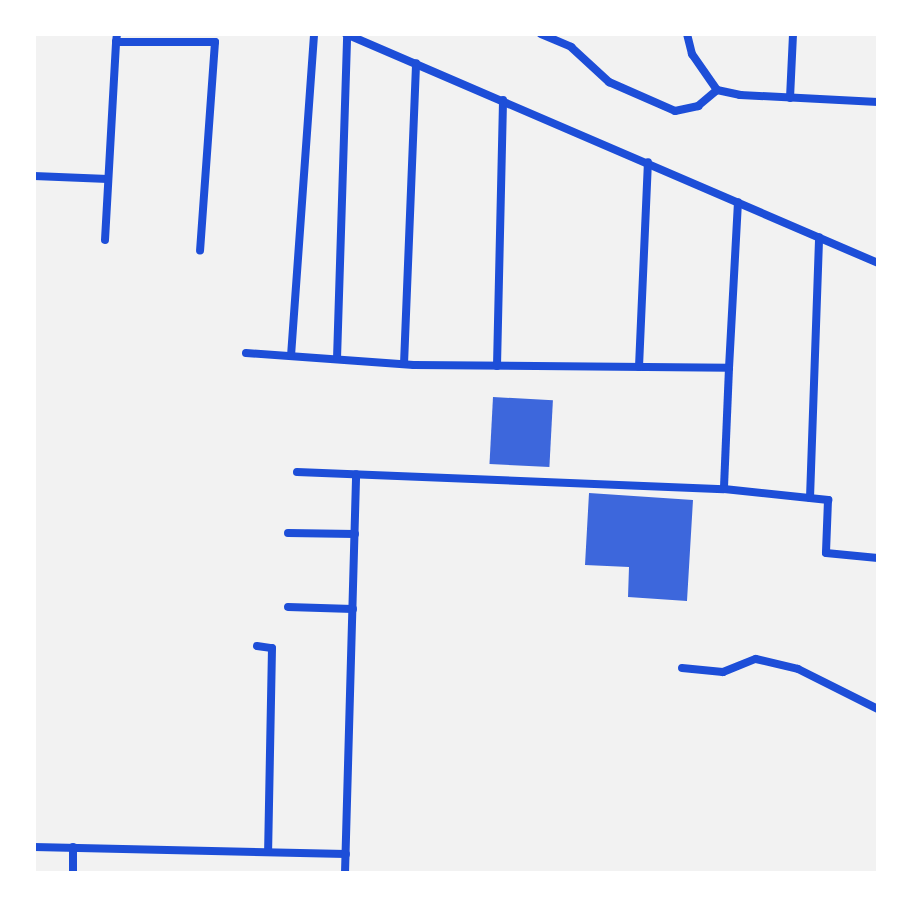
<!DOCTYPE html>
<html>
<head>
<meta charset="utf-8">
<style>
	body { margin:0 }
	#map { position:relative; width:912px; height:907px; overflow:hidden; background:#f2f2f2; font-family:Mulish,sans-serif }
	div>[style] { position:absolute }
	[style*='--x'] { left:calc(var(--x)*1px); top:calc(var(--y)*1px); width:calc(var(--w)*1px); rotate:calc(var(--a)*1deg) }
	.building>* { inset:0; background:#3d67dc; transform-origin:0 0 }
	.minor>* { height:8px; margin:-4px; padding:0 4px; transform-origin:4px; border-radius:4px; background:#1d4ed8 }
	span { translate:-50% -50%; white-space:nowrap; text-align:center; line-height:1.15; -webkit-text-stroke:7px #fff; paint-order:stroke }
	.frame { position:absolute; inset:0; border:36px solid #fff; pointer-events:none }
</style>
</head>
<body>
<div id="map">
	<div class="building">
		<div style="left:493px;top:397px;width:60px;height:67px;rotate:3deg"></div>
		<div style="clip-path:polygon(589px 493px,693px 500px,687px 601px,628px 597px,629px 567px,585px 565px)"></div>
	</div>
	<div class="minor">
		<div style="--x:117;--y:34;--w:8;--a:97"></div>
		<div style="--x:116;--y:42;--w:99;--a:0"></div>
		<div style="--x:215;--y:42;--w:209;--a:94.1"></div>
		<div style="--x:346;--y:34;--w:579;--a:23.29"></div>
		<div style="--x:541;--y:34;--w:33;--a:23"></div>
		<div style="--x:571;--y:47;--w:52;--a:42.6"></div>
		<div style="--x:609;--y:82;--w:72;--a:23.7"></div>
		<div style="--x:675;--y:111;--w:24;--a:-12"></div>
		<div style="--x:698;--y:106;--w:25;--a:-40"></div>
		<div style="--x:687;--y:34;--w:21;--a:76"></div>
		<div style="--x:692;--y:54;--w:44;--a:55.2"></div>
		<div style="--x:717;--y:90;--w:24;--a:12"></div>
		<div style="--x:740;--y:95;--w:138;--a:2.9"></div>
		<div style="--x:790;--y:98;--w:64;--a:-87.3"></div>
		<div style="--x:34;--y:176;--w:74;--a:2.3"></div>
		<div style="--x:105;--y:240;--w:198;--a:-86.8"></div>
		<div style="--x:246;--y:353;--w:168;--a:4.1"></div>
		<div style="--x:414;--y:365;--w:315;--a:0.5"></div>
		<div style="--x:729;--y:368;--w:166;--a:-86.9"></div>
		<div style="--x:291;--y:356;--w:323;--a:-85.9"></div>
		<div style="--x:337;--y:359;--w:325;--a:-88.2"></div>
		<div style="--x:404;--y:364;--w:301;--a:-87.7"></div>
		<div style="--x:497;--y:366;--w:266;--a:-88.7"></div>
		<div style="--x:639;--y:367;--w:205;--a:-87.5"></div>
		<div style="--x:729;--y:368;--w:121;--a:92.4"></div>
		<div style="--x:724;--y:489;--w:105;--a:6"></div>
		<div style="--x:828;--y:500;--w:53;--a:92.2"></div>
		<div style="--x:826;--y:553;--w:52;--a:5.5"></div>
		<div style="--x:297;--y:472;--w:427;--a:2.3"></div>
		<div style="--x:810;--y:498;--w:261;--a:-88"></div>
		<div style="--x:288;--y:533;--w:67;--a:0.9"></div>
		<div style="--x:288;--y:607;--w:65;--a:1.8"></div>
		<div style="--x:257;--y:646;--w:15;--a:8"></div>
		<div style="--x:272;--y:648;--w:204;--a:91.1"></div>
		<div style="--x:682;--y:668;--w:41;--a:5.6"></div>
		<div style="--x:723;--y:672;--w:35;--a:-22"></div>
		<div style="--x:756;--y:659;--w:43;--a:13.4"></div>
		<div style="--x:798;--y:669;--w:89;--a:26.6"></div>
		<div style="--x:34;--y:847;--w:312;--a:1.3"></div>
		<div style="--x:73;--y:873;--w:26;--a:-90"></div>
		<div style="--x:345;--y:873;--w:399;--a:-88.4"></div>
	</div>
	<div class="frame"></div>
</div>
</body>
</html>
